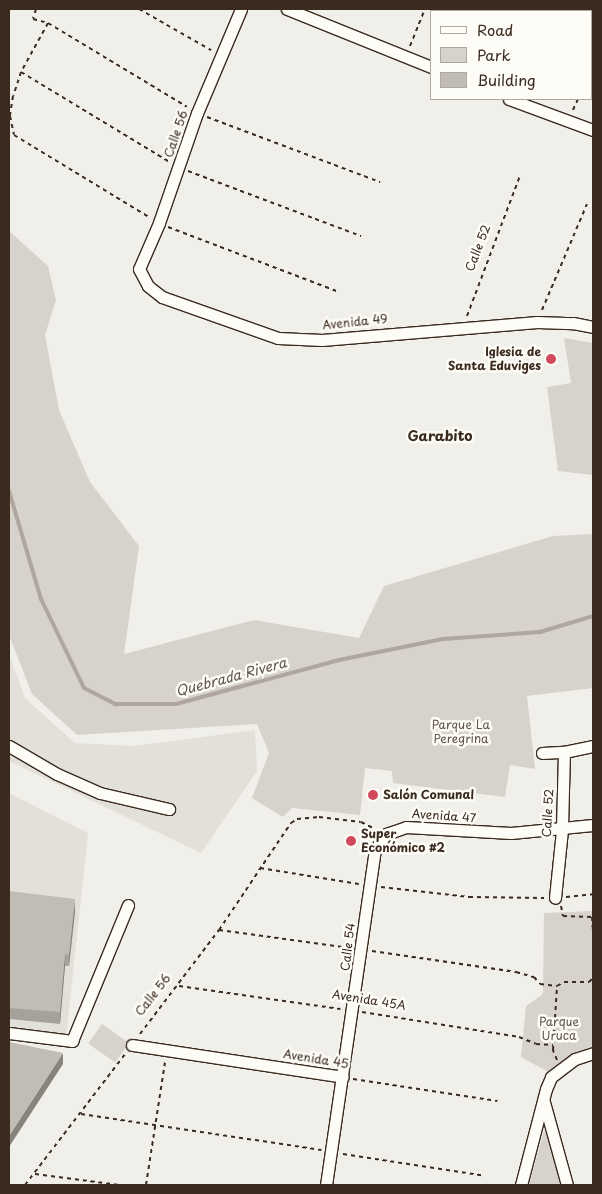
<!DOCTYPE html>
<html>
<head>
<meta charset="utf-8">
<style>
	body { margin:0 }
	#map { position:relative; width:602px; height:1194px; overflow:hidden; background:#f1efea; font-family:"Playpen Sans",sans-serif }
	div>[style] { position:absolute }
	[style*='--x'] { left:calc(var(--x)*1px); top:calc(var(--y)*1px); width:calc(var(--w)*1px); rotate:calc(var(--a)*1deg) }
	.built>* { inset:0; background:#e3e0da }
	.green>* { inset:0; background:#d7d2cc; transform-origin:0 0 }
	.stream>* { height:4px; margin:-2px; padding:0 2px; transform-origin:2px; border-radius:2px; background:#aea69f }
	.path>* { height:2px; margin-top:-1px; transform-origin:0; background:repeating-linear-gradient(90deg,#3b2a1e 0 4px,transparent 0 8px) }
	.roads { filter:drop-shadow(1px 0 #3b2a1e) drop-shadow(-1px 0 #3b2a1e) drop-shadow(0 1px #3b2a1e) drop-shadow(0 -1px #3b2a1e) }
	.minor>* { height:11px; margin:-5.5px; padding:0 5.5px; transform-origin:5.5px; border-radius:5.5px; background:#fdfcf7 }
	.wall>* { inset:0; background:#a6a29b }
	.shaded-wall>* { inset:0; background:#87847e }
	.building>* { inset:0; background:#c1bcb4 }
	.dots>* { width:14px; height:14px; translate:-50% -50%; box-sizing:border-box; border:2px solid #fdfcf7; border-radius:50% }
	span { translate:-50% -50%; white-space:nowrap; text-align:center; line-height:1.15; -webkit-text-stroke:5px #fdfcf7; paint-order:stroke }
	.street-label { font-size:12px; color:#3b2a1e }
	.poi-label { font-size:12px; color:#3b2a1e; font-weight:700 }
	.right { translate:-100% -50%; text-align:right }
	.left { translate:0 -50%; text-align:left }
	.park-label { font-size:12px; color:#62544a }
	.neighbourhood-label { font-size:14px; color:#3b2a1e; font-weight:700 }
	.water-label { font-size:14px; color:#63554b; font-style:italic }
	.frame { position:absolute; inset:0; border:10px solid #3b2a1e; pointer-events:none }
	.legend { position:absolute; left:430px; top:10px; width:162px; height:90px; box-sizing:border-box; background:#fdfcf7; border:1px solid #afa8a0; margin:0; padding:6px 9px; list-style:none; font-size:15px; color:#3b2a1e }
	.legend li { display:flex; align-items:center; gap:10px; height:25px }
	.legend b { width:25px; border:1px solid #afa8a0 }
</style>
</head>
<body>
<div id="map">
	<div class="built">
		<div style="clip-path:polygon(9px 654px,25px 698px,75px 743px,134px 746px,255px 730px,257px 771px,201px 853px,9px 761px)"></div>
		<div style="clip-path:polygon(9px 793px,88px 833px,66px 1038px,9px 1033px)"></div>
	</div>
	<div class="green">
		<div style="clip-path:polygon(9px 231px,48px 266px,56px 300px,45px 335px,59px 410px,90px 482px,139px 546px,124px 654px,254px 620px,359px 638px,384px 586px,553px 536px,593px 534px,593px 688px,527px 696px,535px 769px,510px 765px,505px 797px,393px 783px,392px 771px,365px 768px,360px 815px,292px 808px,283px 817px,252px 798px,269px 753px,257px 724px,77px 735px,32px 694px,9px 635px)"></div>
		<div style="clip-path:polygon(564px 338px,593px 343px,593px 475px,558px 471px,547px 387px,571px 383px)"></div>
		<div style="clip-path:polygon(593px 911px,593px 1048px,552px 1074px,521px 1057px,526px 1006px,543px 994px,544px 913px)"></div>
		<div style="left:102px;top:1024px;width:33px;height:24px;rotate:35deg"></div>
		<div style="clip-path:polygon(544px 1130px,551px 1139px,563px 1185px,529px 1185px)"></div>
	</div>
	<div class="stream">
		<div style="--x:9;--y:491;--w:113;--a:73.5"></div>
		<div style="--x:41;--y:599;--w:99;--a:64.2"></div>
		<div style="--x:84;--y:688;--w:36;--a:27"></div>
		<div style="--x:116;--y:704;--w:60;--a:0"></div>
		<div style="--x:176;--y:704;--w:169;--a:-15.1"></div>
		<div style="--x:339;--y:660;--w:106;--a:-11.4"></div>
		<div style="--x:443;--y:639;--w:97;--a:-4.1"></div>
		<div style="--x:540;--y:632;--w:55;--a:-16.8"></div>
	</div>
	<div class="path">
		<div style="--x:36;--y:9;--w:10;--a:107"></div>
		<div style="--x:33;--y:19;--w:16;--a:15"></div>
		<div style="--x:48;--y:23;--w:56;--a:118.9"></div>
		<div style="--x:21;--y:72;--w:25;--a:108"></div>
		<div style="--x:13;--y:96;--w:20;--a:99"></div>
		<div style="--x:10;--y:116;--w:19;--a:78"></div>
		<div style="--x:14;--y:135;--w:158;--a:31.3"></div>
		<div style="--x:139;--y:9;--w:83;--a:29.7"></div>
		<div style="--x:487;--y:11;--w:2;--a:-63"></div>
		<div style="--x:550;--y:11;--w:2;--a:-63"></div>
		<div style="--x:48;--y:23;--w:162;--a:31.1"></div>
		<div style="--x:410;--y:46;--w:40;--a:-68"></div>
		<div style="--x:591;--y:67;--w:6;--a:-72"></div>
		<div style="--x:21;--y:72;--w:172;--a:31.2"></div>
		<div style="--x:573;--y:110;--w:12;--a:-66"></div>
		<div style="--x:207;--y:117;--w:185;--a:20.6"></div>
		<div style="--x:188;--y:171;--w:185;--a:20.6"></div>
		<div style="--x:168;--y:227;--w:183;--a:20.8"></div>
		<div style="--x:542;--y:310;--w:115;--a:-67"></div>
		<div style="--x:467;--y:316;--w:150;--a:-69.3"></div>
		<div style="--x:260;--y:868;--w:100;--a:9.2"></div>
		<div style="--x:381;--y:887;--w:89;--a:6.5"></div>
		<div style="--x:469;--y:897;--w:75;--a:0.8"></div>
		<div style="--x:566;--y:897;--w:27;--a:-6"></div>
		<div style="--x:561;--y:906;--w:10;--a:79"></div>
		<div style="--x:563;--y:916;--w:29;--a:2"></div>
		<div style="--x:592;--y:917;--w:14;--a:86"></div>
		<div style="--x:219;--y:930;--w:132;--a:7.8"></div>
		<div style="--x:372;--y:951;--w:146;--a:8.3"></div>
		<div style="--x:516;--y:972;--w:19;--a:16"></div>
		<div style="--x:534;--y:977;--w:9;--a:49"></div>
		<div style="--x:540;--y:984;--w:17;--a:7"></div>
		<div style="--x:179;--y:986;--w:163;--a:8.1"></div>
		<div style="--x:362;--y:1012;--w:159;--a:9"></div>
		<div style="--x:519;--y:1037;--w:18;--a:22"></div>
		<div style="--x:536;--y:1044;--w:17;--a:3"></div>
		<div style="--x:140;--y:1034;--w:131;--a:-52.8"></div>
		<div style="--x:219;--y:930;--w:129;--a:-56.1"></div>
		<div style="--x:291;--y:823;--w:7;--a:-34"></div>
		<div style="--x:297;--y:819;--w:22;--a:-5"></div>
		<div style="--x:319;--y:817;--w:42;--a:6.8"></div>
		<div style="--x:361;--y:822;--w:16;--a:27"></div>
		<div style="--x:557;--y:1060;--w:11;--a:-112"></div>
		<div style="--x:553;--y:1050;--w:64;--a:-86.4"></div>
		<div style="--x:557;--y:986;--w:8;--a:-30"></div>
		<div style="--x:564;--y:982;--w:25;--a:0"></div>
		<div style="--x:589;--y:982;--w:6;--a:-45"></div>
		<div style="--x:353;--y:1079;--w:146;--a:8.7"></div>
		<div style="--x:81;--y:1114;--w:243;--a:8.5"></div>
		<div style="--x:343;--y:1154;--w:140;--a:8.7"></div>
		<div style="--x:35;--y:1174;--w:85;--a:7.5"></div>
		<div style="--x:25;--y:1185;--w:165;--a:-52.6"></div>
		<div style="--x:146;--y:1185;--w:124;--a:-81.2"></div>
	</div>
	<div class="roads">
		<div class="minor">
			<div style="--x:241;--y:9;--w:113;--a:112.9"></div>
			<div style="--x:197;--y:113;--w:116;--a:109.1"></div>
			<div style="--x:159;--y:223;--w:50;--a:113.5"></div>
			<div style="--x:139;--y:269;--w:19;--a:62"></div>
			<div style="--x:148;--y:286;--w:18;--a:38"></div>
			<div style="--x:162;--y:297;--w:123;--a:19.5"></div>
			<div style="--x:278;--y:338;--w:44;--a:2.6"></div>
			<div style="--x:322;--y:340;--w:216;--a:-4.8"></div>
			<div style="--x:537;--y:322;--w:36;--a:2"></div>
			<div style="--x:573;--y:323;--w:20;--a:11"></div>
			<div style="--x:287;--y:9;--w:155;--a:21.9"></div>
			<div style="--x:509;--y:99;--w:90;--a:20.3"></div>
			<div style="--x:9;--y:746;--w:56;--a:30.3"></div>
			<div style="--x:57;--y:774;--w:47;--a:23.8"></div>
			<div style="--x:100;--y:793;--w:71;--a:13.1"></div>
			<div style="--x:564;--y:752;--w:30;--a:-12"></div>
			<div style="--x:542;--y:753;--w:22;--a:-3"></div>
			<div style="--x:564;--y:752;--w:78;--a:91.5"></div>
			<div style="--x:562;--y:830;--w:68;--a:95.9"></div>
			<div style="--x:9;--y:1033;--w:64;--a:7.2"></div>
			<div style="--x:72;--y:1041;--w:147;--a:-67.6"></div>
			<div style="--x:132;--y:1045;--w:213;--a:8.6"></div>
			<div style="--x:544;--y:1102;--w:86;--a:74.5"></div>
			<div style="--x:326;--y:1185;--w:339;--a:-81.7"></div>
			<div style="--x:375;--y:850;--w:19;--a:-55"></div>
			<div style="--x:386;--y:834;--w:21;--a:-19"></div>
			<div style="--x:406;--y:827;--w:105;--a:3.3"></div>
			<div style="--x:511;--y:833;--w:82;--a:-5.6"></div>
			<div style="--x:521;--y:1185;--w:99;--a:-75.4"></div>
			<div style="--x:546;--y:1089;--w:13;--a:-67"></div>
			<div style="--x:551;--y:1077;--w:30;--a:-37"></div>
			<div style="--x:575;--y:1059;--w:19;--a:-18"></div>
		</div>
	</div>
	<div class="wall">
		<div style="clip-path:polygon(9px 891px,75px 911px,69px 966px,65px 966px,60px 1024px,9px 1019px)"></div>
	</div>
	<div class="shaded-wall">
		<div style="clip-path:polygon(75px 899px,75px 911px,69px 966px,69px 955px)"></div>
		<div style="clip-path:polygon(65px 954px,65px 966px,60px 1024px,60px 1012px)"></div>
		<div style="clip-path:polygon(63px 1053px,63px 1064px,9px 1147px,9px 1136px)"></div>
	</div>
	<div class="building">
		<div style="clip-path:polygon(9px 891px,75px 899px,69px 955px,65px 954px,60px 1012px,9px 1008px)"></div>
		<div style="clip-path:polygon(9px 1042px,63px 1053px,9px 1136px)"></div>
	</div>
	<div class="dots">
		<div style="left:551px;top:359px;background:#d1495b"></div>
		<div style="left:373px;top:795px;background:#d1495b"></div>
		<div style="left:351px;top:841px;background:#d1495b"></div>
	</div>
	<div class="street-label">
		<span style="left:176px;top:134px;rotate:-71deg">Calle 56</span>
		<span style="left:478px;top:248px;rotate:-69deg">Calle 52</span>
		<span style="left:355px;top:322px;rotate:-6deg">Avenida 49</span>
		<span style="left:548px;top:813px;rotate:-87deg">Calle 52</span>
		<span style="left:444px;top:816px;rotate:4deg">Avenida 47</span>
		<span style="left:348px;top:947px;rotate:-83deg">Calle 54</span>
		<span style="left:153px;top:995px;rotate:-52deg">Calle 56</span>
		<span style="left:369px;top:1000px;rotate:9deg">Avenida 45A</span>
		<span style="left:316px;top:1059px;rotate:9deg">Avenida 45</span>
	</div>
	<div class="poi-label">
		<span class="right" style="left:541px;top:359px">Iglesia de<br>Santa Eduviges</span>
		<span class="left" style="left:383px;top:795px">Salón Comunal</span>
		<span class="left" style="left:361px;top:841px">Super<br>Económico #2</span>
	</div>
	<div class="park-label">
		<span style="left:461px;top:732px">Parque La<br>Peregrina</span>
		<span style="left:559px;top:1029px">Parque<br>Uruca</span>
	</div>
	<div class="neighbourhood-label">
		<span style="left:440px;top:436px">Garabito</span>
	</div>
	<div class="water-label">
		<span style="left:231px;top:677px;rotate:-15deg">Quebrada Rivera</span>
	</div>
	<div class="frame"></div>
	<ul class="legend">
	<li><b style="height:6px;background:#fdfcf7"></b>Road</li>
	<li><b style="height:14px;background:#d7d2cc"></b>Park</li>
	<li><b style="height:14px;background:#c1bcb4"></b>Building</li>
	</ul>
</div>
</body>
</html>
